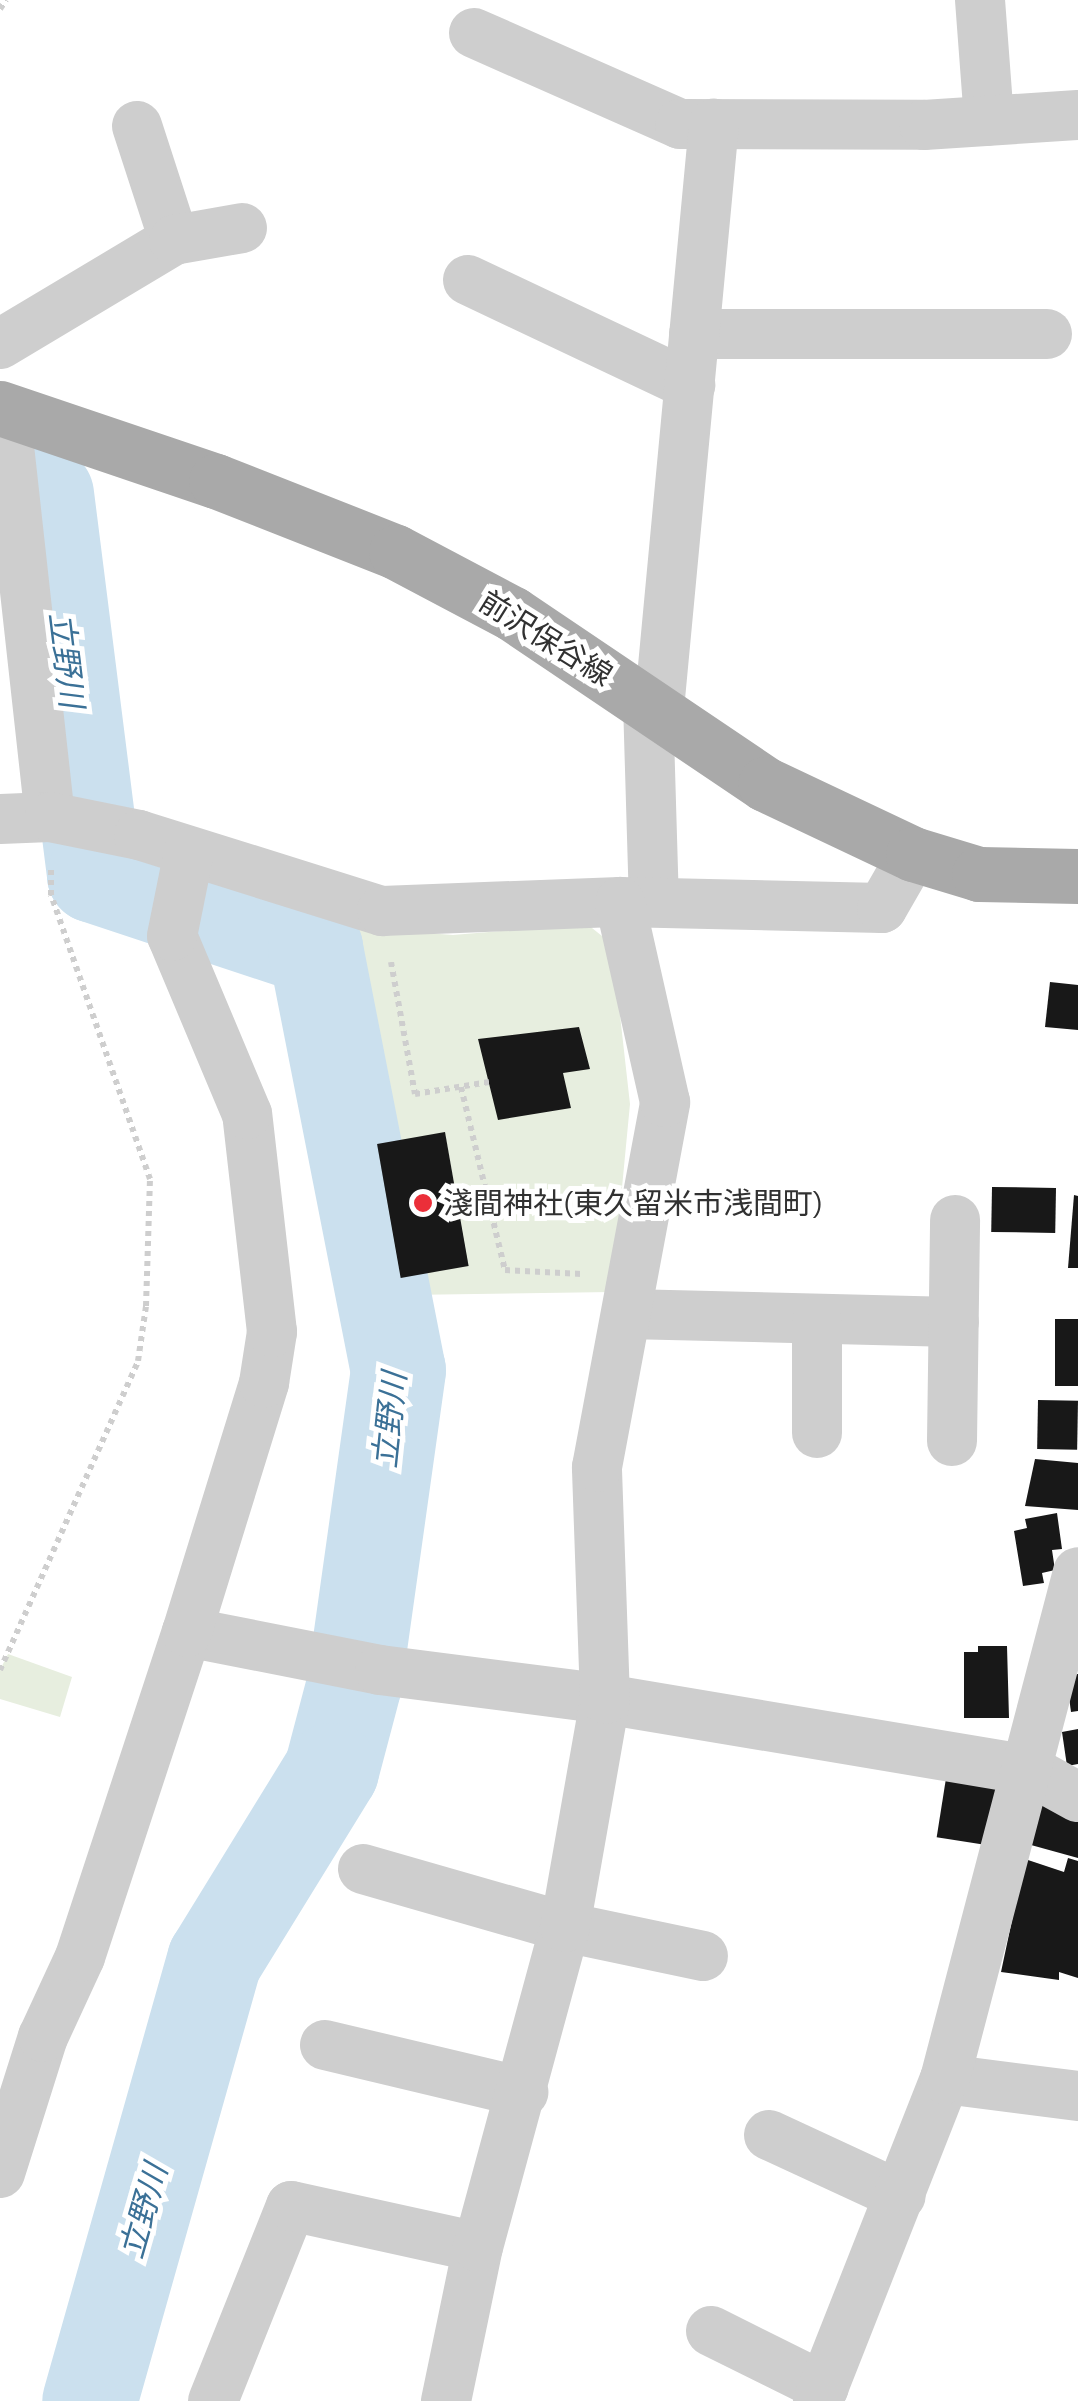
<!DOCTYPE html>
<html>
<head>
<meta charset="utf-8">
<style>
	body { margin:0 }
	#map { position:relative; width:1078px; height:2401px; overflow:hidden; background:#fff; font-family:"IBM Plex Sans","Noto Sans JP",sans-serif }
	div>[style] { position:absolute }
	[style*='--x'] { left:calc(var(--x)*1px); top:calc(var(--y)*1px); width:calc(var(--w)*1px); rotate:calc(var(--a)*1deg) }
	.green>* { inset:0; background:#e7eedf }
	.river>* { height:95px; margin:-47.5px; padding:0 47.5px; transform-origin:47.5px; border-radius:47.5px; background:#cbe0ee }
	.building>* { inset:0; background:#181818; transform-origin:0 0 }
	.path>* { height:6px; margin-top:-3px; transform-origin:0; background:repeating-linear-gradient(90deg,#cecece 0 5px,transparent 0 10px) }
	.minor>* { height:50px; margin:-25px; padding:0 25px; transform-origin:25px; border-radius:25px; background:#cecece }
	.major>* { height:55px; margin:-27.5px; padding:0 27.5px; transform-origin:27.5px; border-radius:27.5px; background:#a9a9a9 }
	.dots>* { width:28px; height:28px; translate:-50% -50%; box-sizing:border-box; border:5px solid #fff; border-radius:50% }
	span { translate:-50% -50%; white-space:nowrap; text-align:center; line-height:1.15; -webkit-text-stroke:10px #fff; paint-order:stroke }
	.street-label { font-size:30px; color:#313131 }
	.poi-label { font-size:30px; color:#313131 }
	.left { translate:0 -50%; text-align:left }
	.water-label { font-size:32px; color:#3b7197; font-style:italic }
</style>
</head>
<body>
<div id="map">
	<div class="green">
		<div style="clip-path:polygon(324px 915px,374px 929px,453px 935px,587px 924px,612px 944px,630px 1104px,612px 1292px,407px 1295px)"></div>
		<div style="clip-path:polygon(8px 1654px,72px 1677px,60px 1717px,0 1699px,0 1670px)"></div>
	</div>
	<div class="river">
		<div style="--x:46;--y:494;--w:384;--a:82.8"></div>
		<div style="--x:94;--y:875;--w:233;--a:18.3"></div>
		<div style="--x:315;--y:948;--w:430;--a:78.9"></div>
		<div style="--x:398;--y:1370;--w:316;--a:98"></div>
		<div style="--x:354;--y:1683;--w:90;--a:104.8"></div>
		<div style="--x:331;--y:1770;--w:223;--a:121.6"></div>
		<div style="--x:214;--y:1960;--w:458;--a:105.8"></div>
	</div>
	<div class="building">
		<div style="clip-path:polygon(1050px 982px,1078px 985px,1078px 1030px,1045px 1027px)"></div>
		<div style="clip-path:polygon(579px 1027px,590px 1069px,563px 1073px,571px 1108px,498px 1120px,478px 1039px)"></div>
		<div style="left:445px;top:1132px;width:136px;height:69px;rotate:80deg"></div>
		<div style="left:1056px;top:1188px;width:45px;height:64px;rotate:91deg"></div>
		<div style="clip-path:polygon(1074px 1195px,1078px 1196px,1078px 1268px,1068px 1268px)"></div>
		<div style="left:1055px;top:1319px;width:23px;height:67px"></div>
		<div style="left:1038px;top:1400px;width:40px;height:49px;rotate:1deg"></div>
		<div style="clip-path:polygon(1035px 1459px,1078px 1463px,1078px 1510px,1025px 1506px)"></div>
		<div style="clip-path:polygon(1057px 1513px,1062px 1549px,1052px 1550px,1055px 1570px,1042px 1573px,1044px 1583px,1023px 1586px,1014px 1531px,1027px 1528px,1025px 1519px)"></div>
		<div style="clip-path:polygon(978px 1646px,1007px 1646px,1009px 1718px,964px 1718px,964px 1652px,978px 1652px)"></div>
		<div style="clip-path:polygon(1078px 1674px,1078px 1711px,1071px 1712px,1066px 1675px)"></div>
		<div style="clip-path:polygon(1078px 1729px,1078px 1764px,1067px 1766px,1062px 1732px)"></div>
		<div style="left:947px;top:1772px;width:55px;height:66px;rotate:9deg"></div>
		<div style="clip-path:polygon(1040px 1803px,1078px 1814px,1078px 1858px,1031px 1845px)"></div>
		<div style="clip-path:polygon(1068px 1858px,1078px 1861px,1078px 1978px,1059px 1972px,1059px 1980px,1001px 1972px,1025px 1859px,1064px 1872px)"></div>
	</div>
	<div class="path">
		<div style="--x:0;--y:9;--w:11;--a:-56"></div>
		<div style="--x:391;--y:962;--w:134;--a:79.7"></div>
		<div style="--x:415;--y:1094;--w:75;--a:-9.2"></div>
		<div style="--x:461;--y:1087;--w:188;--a:76.5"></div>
		<div style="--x:505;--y:1270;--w:77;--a:3"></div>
		<div style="--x:0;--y:1670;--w:338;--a:-65.9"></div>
		<div style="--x:138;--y:1361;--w:56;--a:-81.7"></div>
		<div style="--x:146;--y:1306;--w:127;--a:-88.2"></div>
		<div style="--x:150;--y:1179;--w:301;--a:-109.2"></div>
		<div style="--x:51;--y:895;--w:27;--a:-90"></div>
	</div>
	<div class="minor">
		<div style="--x:980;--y:0;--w:121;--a:85.7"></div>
		<div style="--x:474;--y:33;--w:225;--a:23.8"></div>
		<div style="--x:680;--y:124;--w:244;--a:0.2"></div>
		<div style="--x:924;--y:125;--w:154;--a:-3.7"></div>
		<div style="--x:137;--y:126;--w:120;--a:72"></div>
		<div style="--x:468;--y:280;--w:246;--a:25.3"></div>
		<div style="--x:694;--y:334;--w:353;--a:0"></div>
		<div style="--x:0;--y:344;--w:203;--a:-30.9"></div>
		<div style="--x:174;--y:240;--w:69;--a:-10"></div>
		<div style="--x:5;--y:410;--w:409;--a:83.7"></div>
		<div style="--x:648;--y:702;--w:200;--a:88.3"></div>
		<div style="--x:659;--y:709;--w:588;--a:-84.63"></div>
		<div style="--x:0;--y:819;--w:50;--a:-2.3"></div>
		<div style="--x:50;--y:817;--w:91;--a:11.4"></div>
		<div style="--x:139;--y:835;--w:255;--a:17.4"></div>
		<div style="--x:382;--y:911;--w:238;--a:-2.2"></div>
		<div style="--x:620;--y:902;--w:262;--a:1.3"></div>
		<div style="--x:882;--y:908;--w:62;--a:-60.1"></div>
		<div style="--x:627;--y:1314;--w:327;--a:1.4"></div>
		<div style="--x:817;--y:1321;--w:112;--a:90"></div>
		<div style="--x:952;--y:1441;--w:221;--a:-89.2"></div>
		<div style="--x:187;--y:1632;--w:197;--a:11.1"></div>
		<div style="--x:380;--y:1670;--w:227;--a:7.3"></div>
		<div style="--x:605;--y:1699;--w:430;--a:9.5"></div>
		<div style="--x:1029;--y:1770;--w:56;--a:28.9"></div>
		<div style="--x:363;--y:1869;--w:210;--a:16"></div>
		<div style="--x:565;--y:1927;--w:141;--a:11.9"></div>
		<div style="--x:325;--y:2045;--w:204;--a:13.4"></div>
		<div style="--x:945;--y:2079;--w:134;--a:7.3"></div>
		<div style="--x:769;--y:2135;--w:145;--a:24.8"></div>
		<div style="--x:0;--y:2173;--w:143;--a:-72.5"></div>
		<div style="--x:43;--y:2037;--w:88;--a:-65.2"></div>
		<div style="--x:80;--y:1957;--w:342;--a:-71.8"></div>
		<div style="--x:187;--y:1632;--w:261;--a:-72.8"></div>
		<div style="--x:264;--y:1383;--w:52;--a:-81.1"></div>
		<div style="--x:272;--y:1332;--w:219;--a:-96.5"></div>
		<div style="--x:247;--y:1114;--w:193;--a:-112.8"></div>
		<div style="--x:172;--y:936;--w:86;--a:-78.6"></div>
		<div style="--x:711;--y:2331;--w:126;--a:26.4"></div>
		<div style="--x:213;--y:2401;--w:210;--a:-68.2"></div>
		<div style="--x:291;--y:2206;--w:191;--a:12.4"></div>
		<div style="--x:446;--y:2401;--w:157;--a:-78.3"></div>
		<div style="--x:478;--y:2247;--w:332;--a:-74.8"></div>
		<div style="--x:565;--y:1927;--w:231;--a:-80"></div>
		<div style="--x:605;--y:1699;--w:232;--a:-92"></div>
		<div style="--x:597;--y:1467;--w:371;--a:-79.4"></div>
		<div style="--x:665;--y:1102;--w:205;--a:-102.7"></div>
		<div style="--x:818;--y:2401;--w:346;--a:-68.5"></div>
		<div style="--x:945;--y:2079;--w:524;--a:-75.3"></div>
	</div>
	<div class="major">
		<div style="--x:0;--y:408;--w:228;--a:18.7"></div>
		<div style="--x:216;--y:481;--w:193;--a:21.5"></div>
		<div style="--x:396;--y:552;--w:132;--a:27.9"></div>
		<div style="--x:513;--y:614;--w:304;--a:34"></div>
		<div style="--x:765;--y:784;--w:164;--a:25.3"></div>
		<div style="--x:913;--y:854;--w:69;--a:16.9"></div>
		<div style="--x:979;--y:874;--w:99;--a:1.2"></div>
	</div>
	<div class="dots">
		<div style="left:423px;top:1203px;background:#eb2f39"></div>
	</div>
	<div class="street-label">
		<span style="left:546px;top:638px;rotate:32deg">前沢保谷線</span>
	</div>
	<div class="poi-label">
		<span class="left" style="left:443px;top:1203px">淺間神社(東久留米市浅間町)</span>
	</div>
	<div class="water-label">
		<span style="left:67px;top:660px;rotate:83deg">立野川</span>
		<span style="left:389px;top:1420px;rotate:-84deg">立野川</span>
		<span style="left:143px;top:2211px;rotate:-74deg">立野川</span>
	</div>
</div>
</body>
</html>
